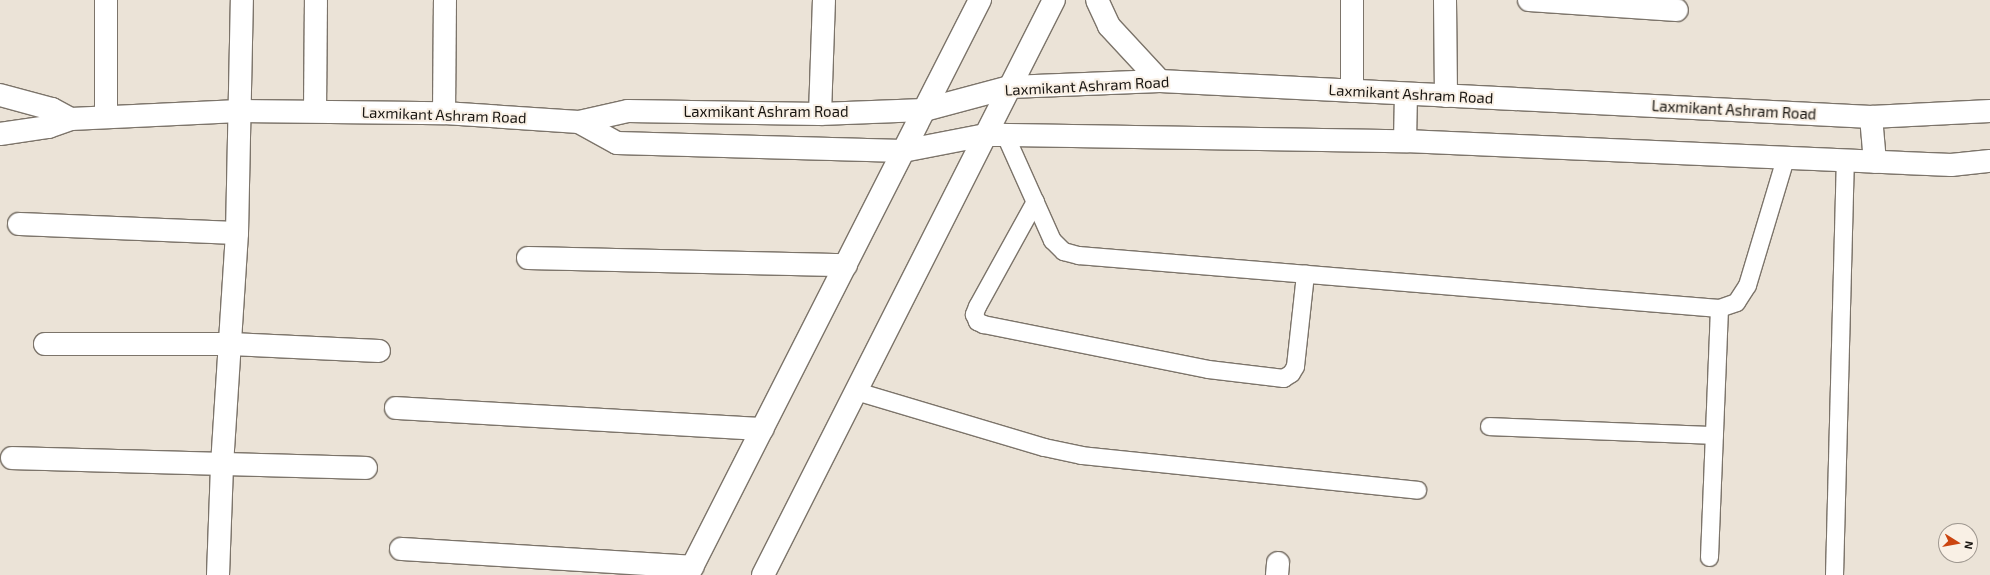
<!DOCTYPE html>
<html>
<head>
<meta charset="utf-8">
<style>
	body { margin:0 }
	#map { position:relative; width:1990px; height:575px; overflow:hidden; background:#ebe3d7; font-family:"Exo 2",sans-serif }
	div>[style] { position:absolute }
	[style*='--x'] { left:calc(var(--x)*1px); top:calc(var(--y)*1px); width:calc(var(--w)*1px); rotate:calc(var(--a)*1deg) }
	.roads { filter:drop-shadow(1px 0 #7c746a) drop-shadow(-1px 0 #7c746a) drop-shadow(0 1px #7c746a) drop-shadow(0 -1px #7c746a) }
	.service>* { height:17px; margin:-8.5px; padding:0 8.5px; transform-origin:8.5px; border-radius:8.5px; background:#fff }
	.minor>* { height:22px; margin:-11px; padding:0 11px; transform-origin:11px; border-radius:11px; background:#fff }
	.tertiary>* { height:22px; margin:-11px; padding:0 11px; transform-origin:11px; border-radius:11px; background:#fff }
	.secondary>* { height:22px; margin:-11px; padding:0 11px; transform-origin:11px; border-radius:11px; background:#fff }
	span { translate:-50% -50%; white-space:nowrap; text-align:center; line-height:1.15; -webkit-text-stroke:4px #f9f0e5; paint-order:stroke }
	.street-label { font-size:15px; color:#181511 }
	.north { position:absolute; left:1938px; top:523px; width:40px; height:40px; box-sizing:border-box; background:#f9f0e5; border:1px solid #9f9890; border-radius:50%; rotate:101deg; font-size:11px; font-weight:700; line-height:16px; text-align:center; color:#181511 }
	.north::after { content:''; display:block; margin:auto; width:14px; height:18px; background:#cb440f; clip-path:polygon(50% 0,100% 100%,50% 72%,0 100%) }
</style>
</head>
<body>
<div id="map">
	<div class="roads">
		<div class="service">
			<div style="--x:1005;--y:135;--w:115;--a:65.9"></div>
			<div style="--x:1052;--y:240;--w:16;--a:45"></div>
			<div style="--x:1063;--y:251;--w:16;--a:15"></div>
			<div style="--x:1078;--y:255;--w:643;--a:4.73"></div>
			<div style="--x:1719;--y:308;--w:18;--a:-19"></div>
			<div style="--x:1736;--y:302;--w:20;--a:-57"></div>
			<div style="--x:1747;--y:285;--w:133;--a:-73.3"></div>
			<div style="--x:1035;--y:201;--w:120;--a:118.9"></div>
			<div style="--x:977;--y:306;--w:9;--a:111"></div>
			<div style="--x:974;--y:314;--w:8;--a:67"></div>
			<div style="--x:977;--y:321;--w:7;--a:27"></div>
			<div style="--x:983;--y:324;--w:229;--a:11.3"></div>
			<div style="--x:1208;--y:369;--w:76;--a:6.8"></div>
			<div style="--x:1283;--y:378;--w:9;--a:-32"></div>
			<div style="--x:1291;--y:373;--w:8;--a:-60"></div>
			<div style="--x:1295;--y:366;--w:93;--a:-83.8"></div>
			<div style="--x:856;--y:391;--w:196;--a:16.6"></div>
			<div style="--x:1044;--y:447;--w:38;--a:12"></div>
			<div style="--x:1081;--y:455;--w:338;--a:5.9"></div>
			<div style="--x:1489;--y:426;--w:225;--a:2.3"></div>
			<div style="--x:1709;--y:557;--w:249;--a:-87.7"></div>
			<div style="--x:1834;--y:575;--w:415;--a:-88.5"></div>
		</div>
		<div class="minor">
			<div style="--x:1352;--y:0;--w:91;--a:90"></div>
			<div style="--x:1445;--y:0;--w:96;--a:89.4"></div>
			<div style="--x:1529;--y:0;--w:148;--a:3.9"></div>
			<div style="--x:315;--y:111;--w:111;--a:-89.5"></div>
			<div style="--x:444;--y:113;--w:113;--a:-89.5"></div>
			<div style="--x:820;--y:114;--w:114;--a:-88"></div>
			<div style="--x:106;--y:117;--w:117;--a:-90"></div>
			<div style="--x:19;--y:224;--w:218;--a:2.4"></div>
			<div style="--x:528;--y:258;--w:318;--a:1.3"></div>
			<div style="--x:45;--y:344;--w:186;--a:0"></div>
			<div style="--x:231;--y:344;--w:148;--a:2.7"></div>
			<div style="--x:396;--y:408;--w:367;--a:3.3"></div>
			<div style="--x:12;--y:458;--w:354;--a:1.6"></div>
			<div style="--x:401;--y:549;--w:292;--a:3.5"></div>
			<div style="--x:218;--y:575;--w:110;--a:-87.9"></div>
			<div style="--x:222;--y:465;--w:232;--a:-86.3"></div>
			<div style="--x:237;--y:233;--w:233;--a:-88.8"></div>
			<div style="--x:1277;--y:575;--w:12;--a:-85"></div>
		</div>
		<div class="tertiary">
			<div style="--x:0;--y:95;--w:54;--a:15.1"></div>
			<div style="--x:52;--y:109;--w:21;--a:28"></div>
			<div style="--x:71;--y:119;--w:168;--a:-2.7"></div>
			<div style="--x:239;--y:111;--w:205;--a:0.6"></div>
			<div style="--x:444;--y:113;--w:135;--a:3.8"></div>
			<div style="--x:579;--y:122;--w:50;--a:-12.7"></div>
			<div style="--x:628;--y:111;--w:192;--a:0.9"></div>
			<div style="--x:820;--y:114;--w:104;--a:-2.2"></div>
			<div style="--x:924;--y:110;--w:89;--a:-15"></div>
			<div style="--x:1010;--y:87;--w:150;--a:-2.3"></div>
			<div style="--x:1160;--y:81;--w:712;--a:2.9"></div>
			<div style="--x:1871;--y:117;--w:119;--a:-2.9"></div>
			<div style="--x:1871;--y:117;--w:45;--a:84.9"></div>
			<div style="--x:579;--y:122;--w:43;--a:28.9"></div>
			<div style="--x:617;--y:143;--w:286;--a:1.6"></div>
			<div style="--x:903;--y:151;--w:84;--a:-11"></div>
			<div style="--x:985;--y:135;--w:20;--a:0"></div>
			<div style="--x:1005;--y:135;--w:400;--a:0.9"></div>
			<div style="--x:1405;--y:141;--w:547;--a:2.52"></div>
			<div style="--x:1951;--y:165;--w:39;--a:-6"></div>
			<div style="--x:0;--y:134;--w:49;--a:-8.3"></div>
			<div style="--x:48;--y:127;--w:24;--a:-19"></div>
			<div style="--x:1405;--y:141;--w:47;--a:-88.8"></div>
		</div>
		<div class="secondary">
			<div style="--x:1097;--y:0;--w:29;--a:65"></div>
			<div style="--x:1109;--y:26;--w:75;--a:47.2"></div>
			<div style="--x:688;--y:575;--w:645;--a:-63.08"></div>
			<div style="--x:763;--y:575;--w:644;--a:-63.16"></div>
		</div>
	</div>
	<div class="street-label">
		<span style="left:1087px;top:86px;rotate:-3deg">Laxmikant Ashram Road</span>
		<span style="left:1411px;top:94px;rotate:3deg">Laxmikant Ashram Road</span>
		<span style="left:1734px;top:110px;rotate:3deg">Laxmikant Ashram Road</span>
		<span style="left:766px;top:112px">Laxmikant Ashram Road</span>
		<span style="left:444px;top:115px;rotate:2deg">Laxmikant Ashram Road</span>
	</div>
	<div class="north">N</div>
</div>
</body>
</html>
